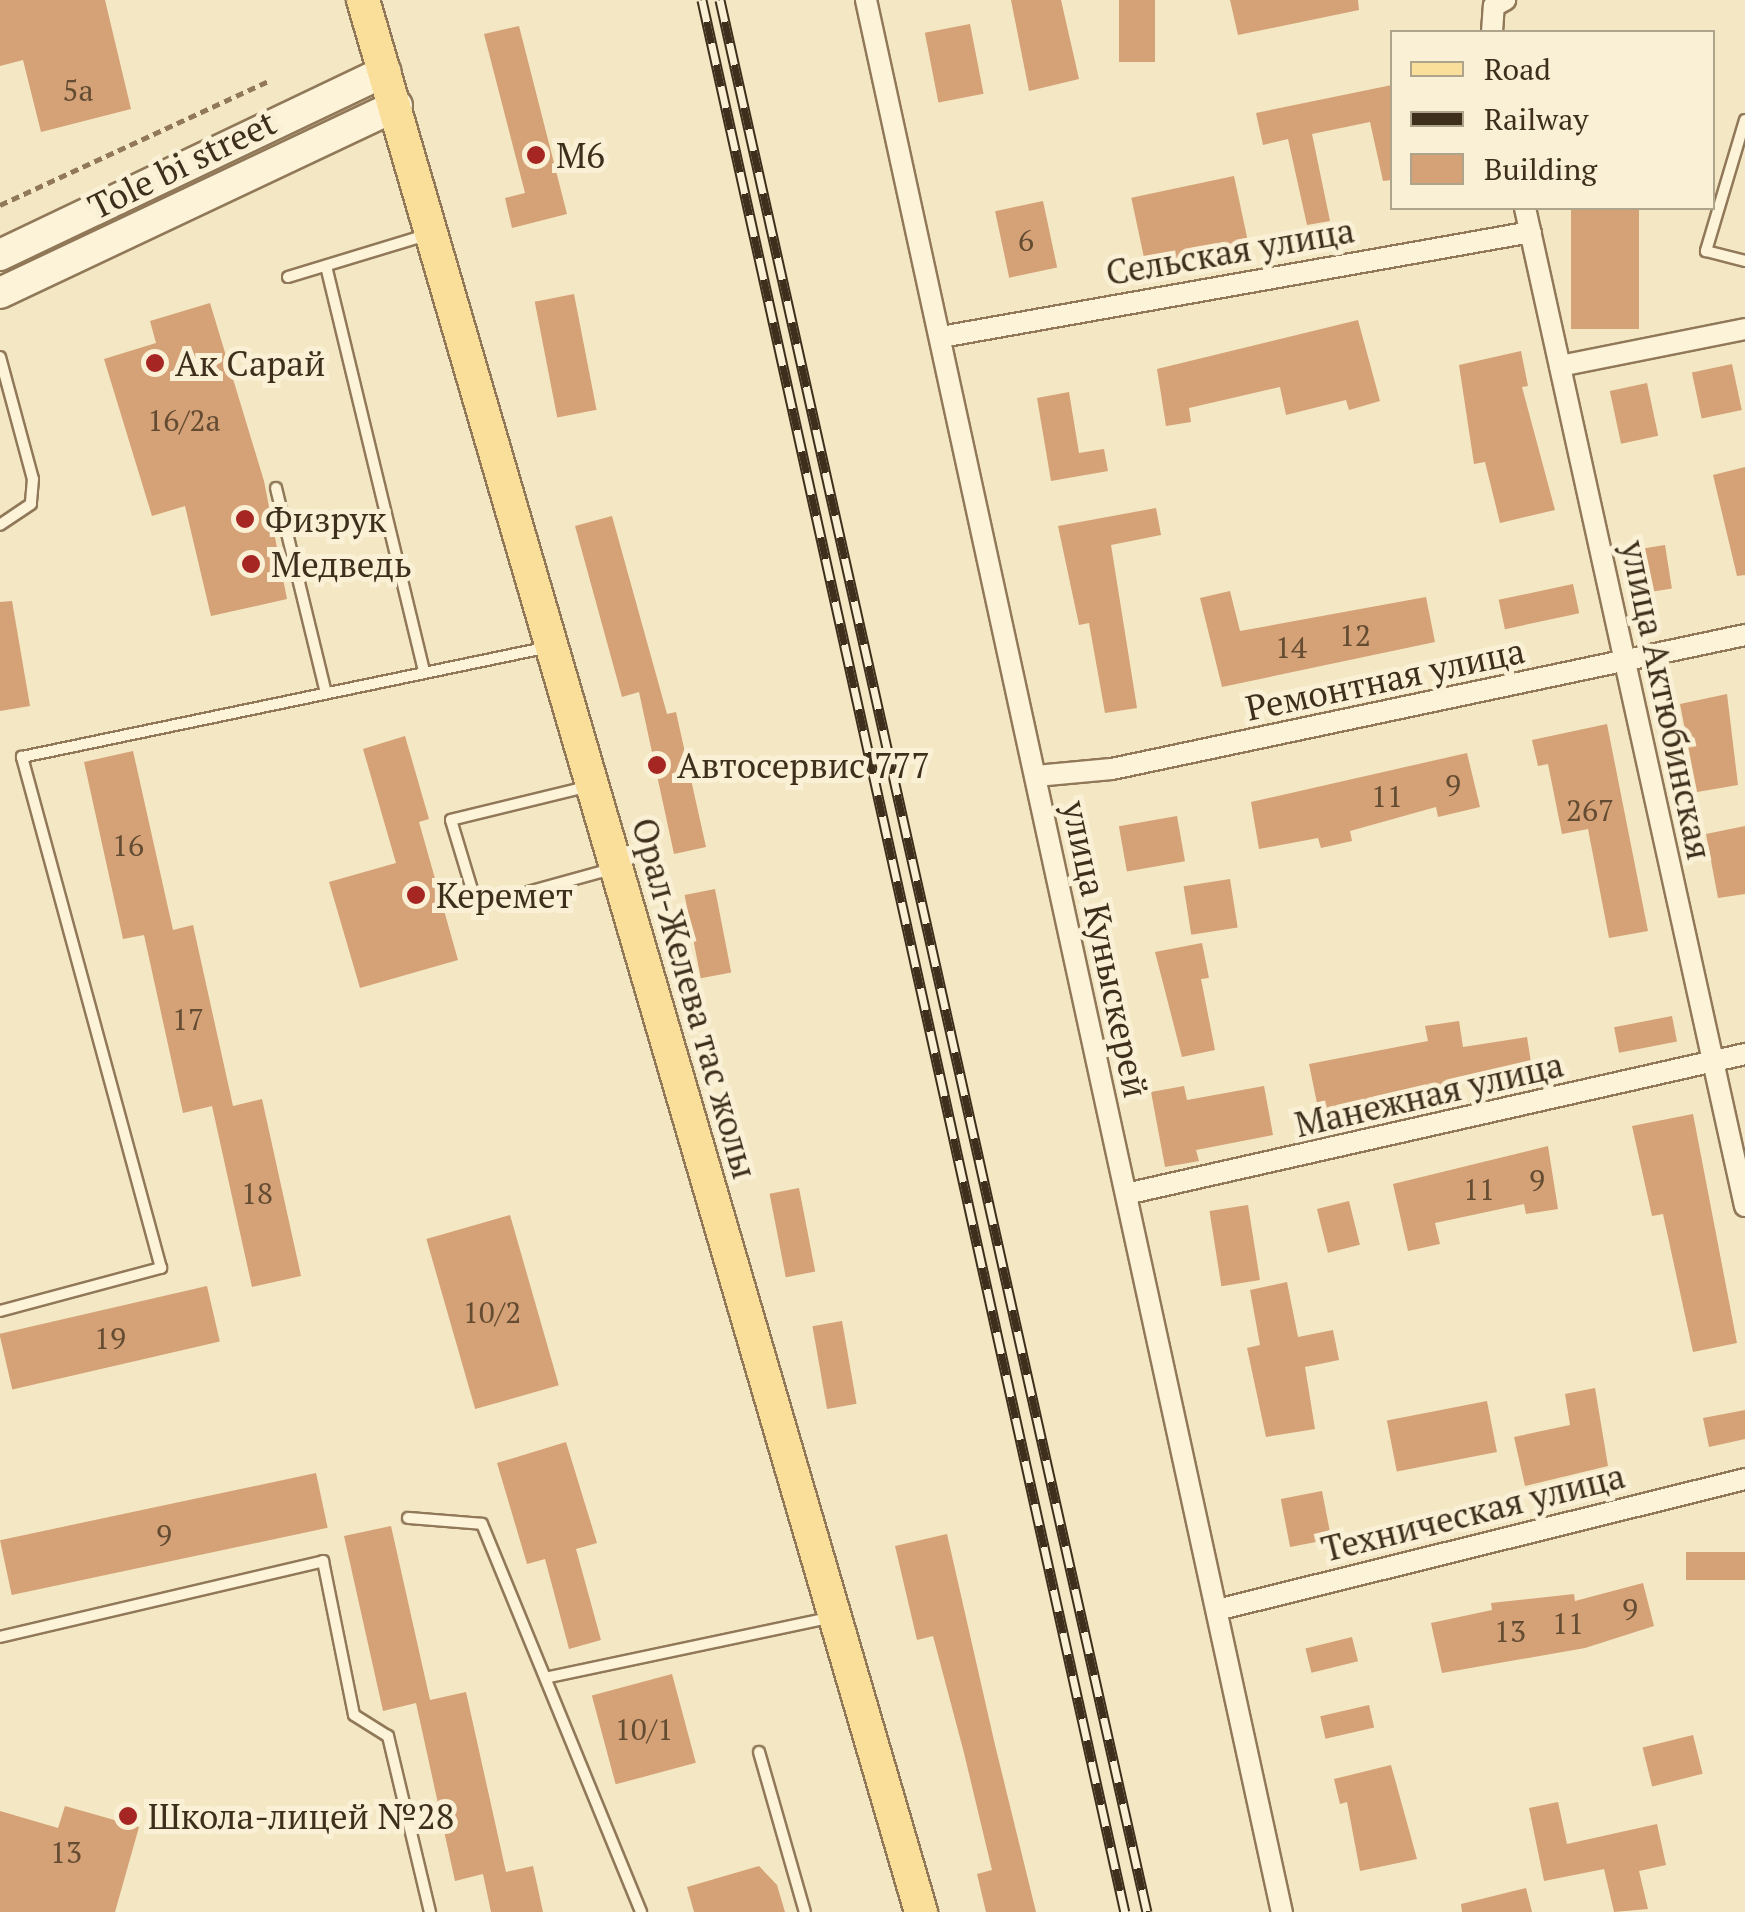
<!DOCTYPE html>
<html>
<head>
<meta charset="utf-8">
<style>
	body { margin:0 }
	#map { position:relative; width:1745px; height:1912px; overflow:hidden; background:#f3e7c4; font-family:"PT Serif",serif }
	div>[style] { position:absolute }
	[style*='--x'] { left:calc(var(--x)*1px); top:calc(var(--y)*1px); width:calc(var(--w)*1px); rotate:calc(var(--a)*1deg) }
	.building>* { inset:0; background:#d5a176; transform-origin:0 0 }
	.path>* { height:5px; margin-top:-2.5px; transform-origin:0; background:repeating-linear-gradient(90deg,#907858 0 8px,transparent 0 13px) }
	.roads { filter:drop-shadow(2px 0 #907858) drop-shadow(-2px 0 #907858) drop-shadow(0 2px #907858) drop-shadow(0 -2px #907858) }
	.service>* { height:10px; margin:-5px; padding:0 5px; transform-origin:5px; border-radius:5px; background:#fcf3d9 }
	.minor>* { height:20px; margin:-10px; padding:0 10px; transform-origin:10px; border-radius:10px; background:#fcf3d9 }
	.secondary>* { height:30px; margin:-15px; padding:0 15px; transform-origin:15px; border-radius:15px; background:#fcf3d9 }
	.primary>* { height:32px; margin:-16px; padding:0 16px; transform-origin:16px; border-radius:16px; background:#f9df99 }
	.rail>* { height:11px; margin-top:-5.5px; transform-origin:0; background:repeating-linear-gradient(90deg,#f9f0d5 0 22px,#3e2f1d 0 44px); box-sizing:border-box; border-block:2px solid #3e2f1d }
	.dots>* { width:28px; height:28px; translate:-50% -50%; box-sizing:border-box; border:5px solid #f9f0d5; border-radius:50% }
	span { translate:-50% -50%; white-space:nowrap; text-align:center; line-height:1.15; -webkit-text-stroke:10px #f9f0d5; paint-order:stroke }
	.number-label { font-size:30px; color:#644c33 }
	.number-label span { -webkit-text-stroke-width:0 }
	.poi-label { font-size:35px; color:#3e2f1d }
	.left { translate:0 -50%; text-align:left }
	.street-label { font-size:35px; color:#3e2f1d }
	.legend { position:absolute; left:1390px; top:30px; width:325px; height:180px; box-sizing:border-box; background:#f9f0d5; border:2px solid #aea38b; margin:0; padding:12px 18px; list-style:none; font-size:30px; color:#3e2f1d }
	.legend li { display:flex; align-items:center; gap:20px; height:50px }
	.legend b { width:50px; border:2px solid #aea38b }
</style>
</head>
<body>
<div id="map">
	<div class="building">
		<div style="clip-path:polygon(0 0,105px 0,131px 109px,41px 132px,23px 60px,0 66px)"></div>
		<div style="clip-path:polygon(1011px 0,1061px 0,1079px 79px,1029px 91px)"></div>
		<div style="left:1119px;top:0;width:36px;height:62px"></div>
		<div style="clip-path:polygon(1230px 0,1358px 0,1359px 10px,1238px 35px)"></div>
		<div style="left:970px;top:24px;width:71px;height:46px;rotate:79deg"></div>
		<div style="clip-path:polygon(519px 26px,567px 214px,512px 228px,505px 198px,525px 193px,484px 34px)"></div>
		<div style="clip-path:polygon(1392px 85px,1392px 180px,1383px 181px,1370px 122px,1312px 134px,1330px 221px,1307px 225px,1288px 139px,1263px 145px,1256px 113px)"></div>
		<div style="left:1234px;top:176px;width:69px;height:105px;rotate:78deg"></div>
		<div style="left:1043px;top:201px;width:68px;height:49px;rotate:78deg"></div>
		<div style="left:1571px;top:208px;width:68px;height:121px"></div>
		<div style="left:574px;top:294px;width:118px;height:40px;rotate:79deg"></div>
		<div style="clip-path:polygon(210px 303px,264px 481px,287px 599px,211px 616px,185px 506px,152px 516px,104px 359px,156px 343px,150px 321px)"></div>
		<div style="clip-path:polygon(1358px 320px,1380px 401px,1349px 410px,1346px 400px,1286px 415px,1280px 387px,1189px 408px,1191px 422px,1166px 426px,1157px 369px)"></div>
		<div style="clip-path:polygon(1521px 351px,1528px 386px,1522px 387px,1555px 510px,1500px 523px,1485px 462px,1474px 464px,1459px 365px)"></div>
		<div style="left:1732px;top:364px;width:47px;height:41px;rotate:78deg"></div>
		<div style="left:1647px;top:383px;width:54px;height:38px;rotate:78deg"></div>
		<div style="clip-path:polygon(1069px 392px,1079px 453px,1104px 449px,1108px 471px,1051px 481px,1037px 398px)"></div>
		<div style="clip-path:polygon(1745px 467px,1745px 575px,1737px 576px,1713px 475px)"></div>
		<div style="clip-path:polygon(1156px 508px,1161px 535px,1111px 545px,1137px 708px,1105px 713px,1089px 623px,1079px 625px,1058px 526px)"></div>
		<div style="clip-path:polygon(612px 516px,667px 714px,676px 712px,706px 847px,674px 854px,639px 692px,622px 697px,575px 526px)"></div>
		<div style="left:1665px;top:545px;width:44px;height:38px;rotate:81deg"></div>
		<div style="left:1573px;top:584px;width:30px;height:76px;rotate:78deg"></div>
		<div style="clip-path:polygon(1230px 591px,1240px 631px,1426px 597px,1435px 642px,1222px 687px,1200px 598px)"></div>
		<div style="clip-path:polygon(12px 601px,30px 706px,0 711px,0 602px)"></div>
		<div style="clip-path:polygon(1727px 694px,1738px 785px,1697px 792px,1680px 704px)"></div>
		<div style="clip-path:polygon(1607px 724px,1648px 931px,1609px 938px,1588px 829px,1562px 834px,1548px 764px,1538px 766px,1532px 740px)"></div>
		<div style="clip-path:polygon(405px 736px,429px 819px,419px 822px,458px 960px,360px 988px,329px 882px,396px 863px,363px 749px)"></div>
		<div style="clip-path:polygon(133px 751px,173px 930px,193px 925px,233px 1106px,262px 1099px,301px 1276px,252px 1287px,212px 1106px,183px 1113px,144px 935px,123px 939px,84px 762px)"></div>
		<div style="clip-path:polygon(1467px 753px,1480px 807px,1438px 817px,1436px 807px,1350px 831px,1352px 841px,1321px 848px,1318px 838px,1259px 849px,1251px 802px)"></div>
		<div style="left:1177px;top:816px;width:46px;height:59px;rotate:80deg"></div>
		<div style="clip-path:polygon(1745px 826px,1745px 894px,1718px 898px,1706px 834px)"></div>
		<div style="left:1230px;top:879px;width:49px;height:47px;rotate:81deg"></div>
		<div style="left:715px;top:889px;width:85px;height:31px;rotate:79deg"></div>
		<div style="clip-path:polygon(1202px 943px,1209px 978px,1201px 979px,1215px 1050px,1182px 1057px,1155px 952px)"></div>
		<div style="left:1672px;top:1016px;width:26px;height:59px;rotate:79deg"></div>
		<div style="clip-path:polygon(1459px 1021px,1463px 1047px,1527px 1037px,1532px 1069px,1320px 1118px,1309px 1064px,1428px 1041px,1425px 1026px)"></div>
		<div style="clip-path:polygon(1184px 1086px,1187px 1100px,1264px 1086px,1273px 1135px,1196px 1150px,1199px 1161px,1165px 1167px,1151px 1092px)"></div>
		<div style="clip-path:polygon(1693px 1114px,1737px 1343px,1693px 1352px,1663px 1214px,1652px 1216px,1632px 1126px)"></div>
		<div style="clip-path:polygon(1548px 1146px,1558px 1209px,1526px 1214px,1524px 1204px,1435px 1223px,1440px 1244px,1408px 1251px,1393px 1184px)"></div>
		<div style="left:799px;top:1188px;width:85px;height:30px;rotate:79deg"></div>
		<div style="left:1349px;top:1201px;width:45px;height:33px;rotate:76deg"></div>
		<div style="left:1248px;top:1205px;width:76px;height:39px;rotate:81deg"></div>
		<div style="left:510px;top:1215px;width:177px;height:87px;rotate:74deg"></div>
		<div style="clip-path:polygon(1287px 1282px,1298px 1337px,1333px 1330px,1339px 1360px,1305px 1367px,1315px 1429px,1266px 1437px,1247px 1348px,1260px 1345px,1250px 1290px)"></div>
		<div style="left:207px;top:1286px;width:57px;height:213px;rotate:77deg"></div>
		<div style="left:842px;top:1321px;width:84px;height:30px;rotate:80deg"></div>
		<div style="clip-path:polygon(1595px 1388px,1608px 1466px,1525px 1486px,1514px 1437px,1570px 1425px,1565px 1394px)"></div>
		<div style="left:1487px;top:1401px;width:52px;height:102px;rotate:79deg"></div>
		<div style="clip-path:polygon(1745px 1410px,1745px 1439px,1709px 1447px,1703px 1418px)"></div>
		<div style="clip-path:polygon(566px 1442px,597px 1543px,576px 1549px,601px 1640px,569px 1649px,545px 1559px,527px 1564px,497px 1463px)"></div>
		<div style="left:316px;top:1473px;width:56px;height:323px;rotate:78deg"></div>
		<div style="left:1322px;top:1491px;width:49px;height:42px;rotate:79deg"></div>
		<div style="clip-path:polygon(391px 1526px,430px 1700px,466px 1692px,506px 1872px,533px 1866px,543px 1912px,491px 1912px,483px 1874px,455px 1881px,416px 1703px,383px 1711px,344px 1536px)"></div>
		<div style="clip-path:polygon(947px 1534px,995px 1745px,1036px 1912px,986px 1912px,977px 1874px,992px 1870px,964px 1753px,933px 1636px,917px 1640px,895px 1546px)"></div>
		<div style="left:1745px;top:1552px;width:28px;height:59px;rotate:90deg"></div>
		<div style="clip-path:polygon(1643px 1583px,1654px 1626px,1585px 1648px,1442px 1673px,1431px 1623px,1492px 1610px,1491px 1603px,1574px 1594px,1575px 1601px)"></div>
		<div style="left:1352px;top:1637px;width:25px;height:48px;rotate:76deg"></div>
		<div style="left:672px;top:1674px;width:92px;height:83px;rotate:75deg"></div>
		<div style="left:1369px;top:1705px;width:23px;height:50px;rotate:77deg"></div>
		<div style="left:1693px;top:1735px;width:40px;height:52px;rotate:76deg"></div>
		<div style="clip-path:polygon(1391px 1765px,1417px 1859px,1360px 1871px,1347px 1802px,1340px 1804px,1334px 1779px)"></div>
		<div style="clip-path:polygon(1558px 1802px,1567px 1844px,1657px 1824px,1666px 1865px,1639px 1871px,1648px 1909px,1614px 1912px,1604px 1869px,1544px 1881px,1529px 1808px)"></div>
		<div style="clip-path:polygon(65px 1806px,139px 1827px,115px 1912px,0 1912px,0 1811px,58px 1828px)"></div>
		<div style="clip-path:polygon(759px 1866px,777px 1885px,785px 1912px,694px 1912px,687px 1887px)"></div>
		<div style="clip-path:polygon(1526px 1888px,1532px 1912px,1462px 1912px,1461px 1904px)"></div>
	</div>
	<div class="path">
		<div style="--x:0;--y:205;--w:298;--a:-24.8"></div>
	</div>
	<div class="roads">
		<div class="service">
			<div style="--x:1745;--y:120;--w:137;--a:106.6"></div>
			<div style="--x:1706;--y:251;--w:40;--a:14.4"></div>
			<div style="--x:326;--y:266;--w:417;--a:76.4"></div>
			<div style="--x:288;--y:277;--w:144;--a:-16.9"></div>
			<div style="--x:0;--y:357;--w:126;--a:74.9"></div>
			<div style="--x:33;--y:479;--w:25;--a:95"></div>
			<div style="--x:31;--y:504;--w:37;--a:146"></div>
			<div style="--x:276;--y:488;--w:211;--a:76.3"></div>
			<div style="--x:586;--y:787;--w:139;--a:166.3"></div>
			<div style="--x:451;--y:820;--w:90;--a:73.2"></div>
			<div style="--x:477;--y:906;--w:139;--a:-15.4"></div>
			<div style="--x:0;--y:1311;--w:167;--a:-15"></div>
			<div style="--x:161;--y:1268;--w:530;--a:-105.22"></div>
			<div style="--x:22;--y:757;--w:538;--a:-11.79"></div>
			<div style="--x:408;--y:1518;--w:74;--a:4.6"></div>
			<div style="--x:482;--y:1524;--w:419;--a:67.7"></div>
			<div style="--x:0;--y:1637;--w:332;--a:-13.2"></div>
			<div style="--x:323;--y:1561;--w:157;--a:78.6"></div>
			<div style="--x:354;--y:1715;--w:40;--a:32"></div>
			<div style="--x:388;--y:1736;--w:181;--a:76.6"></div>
			<div style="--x:549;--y:1677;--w:285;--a:-11.9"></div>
			<div style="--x:759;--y:1752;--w:166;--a:74"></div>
		</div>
		<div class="minor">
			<div style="--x:866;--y:0;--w:1957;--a:77.73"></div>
			<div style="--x:1492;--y:32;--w:26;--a:-86"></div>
			<div style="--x:1494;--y:6;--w:13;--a:-29"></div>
			<div style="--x:1525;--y:208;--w:1022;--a:77.57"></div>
			<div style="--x:941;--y:337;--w:599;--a:-10.09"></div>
			<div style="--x:1560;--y:366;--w:189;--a:-11.3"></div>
			<div style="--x:1036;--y:776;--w:76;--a:-5.3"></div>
			<div style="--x:1112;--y:769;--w:647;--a:-11.95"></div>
			<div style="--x:1126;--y:1194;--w:635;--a:-12.74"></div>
			<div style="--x:1217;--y:1610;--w:544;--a:-13.93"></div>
		</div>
		<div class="secondary">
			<div style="--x:0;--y:255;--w:427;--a:-25.5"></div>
			<div style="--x:0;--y:293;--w:439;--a:-25.3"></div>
		</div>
		<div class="primary">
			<div style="--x:363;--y:0;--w:1992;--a:73.73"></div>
		</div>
	</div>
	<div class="rail">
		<div style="--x:702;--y:0;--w:1958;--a:77.53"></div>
		<div style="--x:720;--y:0;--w:1959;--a:77.41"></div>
	</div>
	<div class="dots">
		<div style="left:536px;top:155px;background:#a52622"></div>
		<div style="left:155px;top:363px;background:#a52622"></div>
		<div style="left:245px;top:519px;background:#a52622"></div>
		<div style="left:251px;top:564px;background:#a52622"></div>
		<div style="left:657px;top:765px;background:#a52622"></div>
		<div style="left:416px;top:895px;background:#a52622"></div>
		<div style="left:128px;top:1816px;background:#a52622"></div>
	</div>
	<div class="number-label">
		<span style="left:78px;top:90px">5а</span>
		<span style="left:1026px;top:240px">6</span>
		<span style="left:184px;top:420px">16/2а</span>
		<span style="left:1355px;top:635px">12</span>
		<span style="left:1291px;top:647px">14</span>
		<span style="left:1453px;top:785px">9</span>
		<span style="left:1387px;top:796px">11</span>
		<span style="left:1590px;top:810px">267</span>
		<span style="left:128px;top:845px">16</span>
		<span style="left:188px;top:1019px">17</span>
		<span style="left:1537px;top:1180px">9</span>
		<span style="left:1479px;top:1189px">11</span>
		<span style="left:257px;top:1193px">18</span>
		<span style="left:492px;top:1312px">10/2</span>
		<span style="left:110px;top:1338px">19</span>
		<span style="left:164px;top:1535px">9</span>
		<span style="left:1630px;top:1609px">9</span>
		<span style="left:1568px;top:1623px">11</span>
		<span style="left:1510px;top:1631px">13</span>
		<span style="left:644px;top:1729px">10/1</span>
		<span style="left:66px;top:1852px">13</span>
	</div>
	<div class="poi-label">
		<span class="left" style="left:556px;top:155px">М6</span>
		<span class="left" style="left:175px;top:363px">Ак Сарай</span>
		<span class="left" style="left:265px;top:519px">Физрук</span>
		<span class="left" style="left:271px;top:564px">Медведь</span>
		<span class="left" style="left:677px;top:765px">Автосервис 777</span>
		<span class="left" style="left:436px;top:895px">Керемет</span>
		<span class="left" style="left:148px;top:1816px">Школа-лицей №28</span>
	</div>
	<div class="street-label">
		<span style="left:182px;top:164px;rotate:-26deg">Tole bi street</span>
		<span style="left:1230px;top:251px;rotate:-10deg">Сельская улица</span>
		<span style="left:1385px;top:679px;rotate:-12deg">Ремонтная улица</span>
		<span style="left:1667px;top:700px;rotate:78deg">улица Актюбинская</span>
		<span style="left:1106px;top:949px;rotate:78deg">улица Куныскерей</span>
		<span style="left:695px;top:998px;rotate:74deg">Орал-Желева тас жолы</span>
		<span style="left:1429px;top:1094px;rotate:-13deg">Манежная улица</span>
		<span style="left:1473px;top:1512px;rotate:-14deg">Техническая улица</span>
	</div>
	<ul class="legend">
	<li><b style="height:12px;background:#f9df99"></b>Road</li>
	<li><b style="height:12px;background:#3e2f1d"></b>Railway</li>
	<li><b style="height:28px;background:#d5a176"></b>Building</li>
	</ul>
</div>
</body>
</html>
